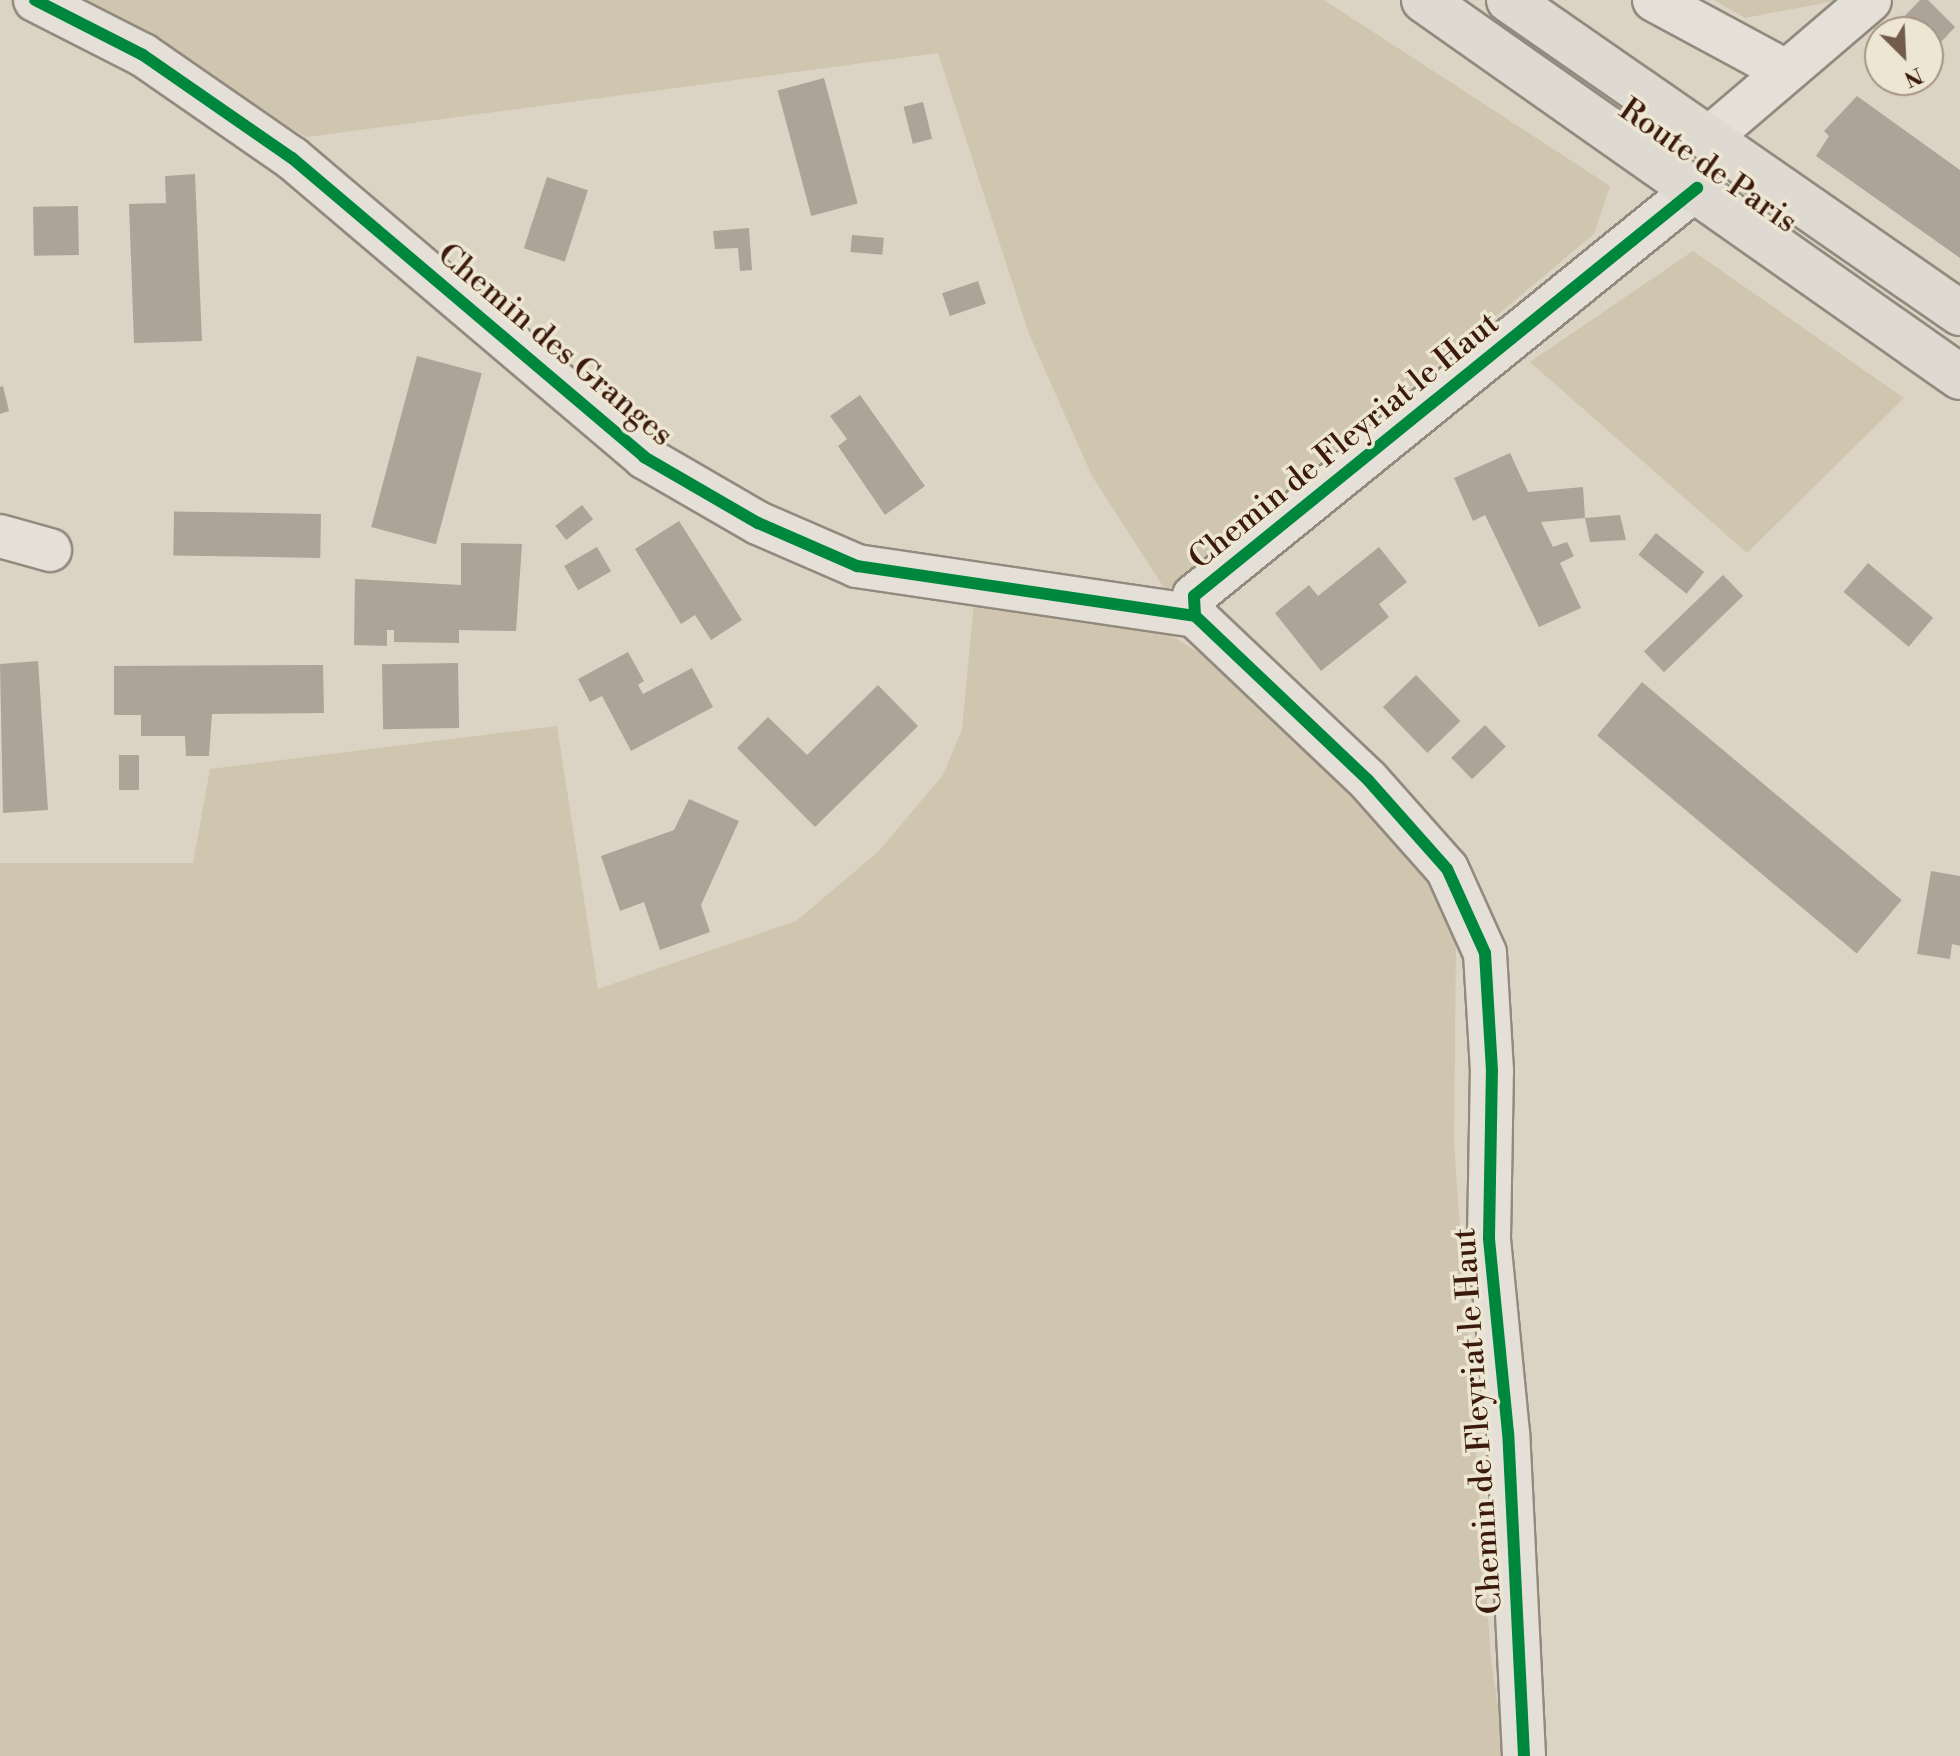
<!DOCTYPE html>
<html>
<head>
<meta charset="utf-8">
<style>
	body { margin:0 }
	#map { position:relative; width:1960px; height:1756px; overflow:hidden; background:#dbd4c4; font-family:"Libre Bodoni",serif }
	div>[style] { position:absolute }
	[style*='--x'] { left:calc(var(--x)*1px); top:calc(var(--y)*1px); width:calc(var(--w)*1px); rotate:calc(var(--a)*1deg) }
	.green>* { inset:0; background:#d0c5af }
	.building>* { inset:0; background:#aca499; transform-origin:0 0 }
	.roads { filter:drop-shadow(2px 0 #928a7f) drop-shadow(-2px 0 #928a7f) drop-shadow(0 2px #928a7f) drop-shadow(0 -2px #928a7f) }
	.minor>* { height:42px; margin:-21px; padding:0 21px; transform-origin:21px; border-radius:21px; background:#e4e0d8 }
	.major>* { height:44px; margin:-22px; padding:0 22px; transform-origin:22px; border-radius:22px; background:#dedad1 }
	.cycleway>* { height:12px; margin:-6px; padding:0 6px; transform-origin:6px; border-radius:6px; background:#00873e }
	span { translate:-50% -50%; white-space:nowrap; text-align:center; line-height:1.15; -webkit-text-stroke:7px #ede6d3; paint-order:stroke }
	.street-label { font-size:32px; color:#3b1a0b }
	.north { position:absolute; left:1864px; top:16px; width:80px; height:80px; box-sizing:border-box; background:#ede6d3; border:2px solid #a69483; border-radius:50%; rotate:156deg; font-size:22px; font-weight:700; line-height:32px; text-align:center; color:#3b1a0b }
	.north::after { content:''; display:block; margin:auto; width:28px; height:36px; background:#735b4c; clip-path:polygon(50% 0,100% 100%,50% 72%,0 100%) }
</style>
</head>
<body>
<div id="map">
	<div class="green">
		<div style="clip-path:polygon(60px 0,1324px 0,1610px 186px,1594px 234px,1166px 591px,1092px 476px,1029px 334px,938px 53px,307px 137px)"></div>
		<div style="clip-path:polygon(1714px 0,1839px 0,1745px 18px)"></div>
		<div style="clip-path:polygon(1693px 251px,1904px 398px,1747px 553px,1530px 362px)"></div>
		<div style="clip-path:polygon(975px 591px,1152px 624px,1241px 678px,1421px 864px,1456px 941px,1454px 1144px,1491px 1658px,1505px 1756px,0 1756px,0 863px,193px 863px,210px 769px,557px 726px,598px 989px,796px 921px,878px 852px,943px 775px,962px 729px)"></div>
	</div>
	<div class="building">
		<div style="clip-path:polygon(1920px 0,1928px 0,1955px 27px,1928px 56px,1928px 32px,1894px 27px)"></div>
		<div style="left:824px;top:78px;width:130px;height:48px;rotate:75deg"></div>
		<div style="clip-path:polygon(1857px 96px,1960px 170px,1960px 258px,1816px 156px,1829px 136px,1824px 131px)"></div>
		<div style="left:923px;top:102px;width:38px;height:20px;rotate:76deg"></div>
		<div style="clip-path:polygon(195px 174px,202px 341px,134px 343px,129px 204px,166px 203px,165px 176px)"></div>
		<div style="left:547px;top:177px;width:43px;height:75px;rotate:18deg"></div>
		<div style="left:78px;top:206px;width:49px;height:45px;rotate:89deg"></div>
		<div style="clip-path:polygon(749px 228px,752px 270px,740px 271px,738px 248px,715px 249px,713px 231px)"></div>
		<div style="left:852px;top:235px;width:32px;height:17px;rotate:5deg"></div>
		<div style="left:978px;top:281px;width:24px;height:38px;rotate:71deg"></div>
		<div style="left:417px;top:356px;width:67px;height:177px;rotate:15deg"></div>
		<div style="clip-path:polygon(3px 386px,9px 411px,0 414px,0 387px)"></div>
		<div style="clip-path:polygon(860px 395px,925px 486px,885px 515px,838px 446px,847px 439px,830px 416px)"></div>
		<div style="clip-path:polygon(1510px 453px,1528px 492px,1583px 487px,1585px 518px,1541px 522px,1553px 547px,1567px 542px,1574px 556px,1560px 563px,1581px 608px,1539px 627px,1485px 515px,1473px 521px,1454px 478px)"></div>
		<div style="left:582px;top:505px;width:18px;height:34px;rotate:52deg"></div>
		<div style="left:321px;top:514px;width:44px;height:147px;rotate:91deg"></div>
		<div style="clip-path:polygon(1620px 515px,1626px 540px,1590px 542px,1585px 518px)"></div>
		<div style="clip-path:polygon(679px 521px,742px 620px,711px 640px,695px 615px,681px 624px,635px 549px)"></div>
		<div style="left:1656px;top:533px;width:62px;height:28px;rotate:39deg"></div>
		<div style="clip-path:polygon(461px 543px,522px 544px,516px 631px,459px 630px,459px 643px,394px 642px,394px 630px,387px 630px,387px 646px,354px 645px,355px 579px,461px 585px)"></div>
		<div style="left:597px;top:547px;width:28px;height:38px;rotate:60deg"></div>
		<div style="clip-path:polygon(1379px 547px,1407px 582px,1379px 604px,1389px 617px,1321px 671px,1275px 613px,1309px 585px,1318px 596px)"></div>
		<div style="left:1868px;top:563px;width:85px;height:38px;rotate:40deg"></div>
		<div style="left:1723px;top:575px;width:29px;height:110px;rotate:46deg"></div>
		<div style="clip-path:polygon(628px 652px,644px 681px,638px 685px,643px 694px,692px 668px,713px 707px,631px 751px,602px 696px,590px 702px,578px 679px)"></div>
		<div style="clip-path:polygon(38px 661px,48px 810px,3px 813px,0 664px)"></div>
		<div style="left:458px;top:663px;width:65px;height:76px;rotate:89deg"></div>
		<div style="clip-path:polygon(323px 665px,324px 713px,212px 714px,209px 756px,186px 756px,185px 736px,141px 736px,141px 715px,114px 715px,114px 666px)"></div>
		<div style="left:1416px;top:675px;width:64px;height:46px;rotate:46deg"></div>
		<div style="left:1642px;top:682px;width:339px;height:70px;rotate:40deg"></div>
		<div style="clip-path:polygon(878px 685px,918px 726px,815px 827px,737px 748px,768px 717px,807px 755px)"></div>
		<div style="left:1485px;top:725px;width:30px;height:47px;rotate:46deg"></div>
		<div style="left:139px;top:755px;width:35px;height:20px;rotate:90deg"></div>
		<div style="clip-path:polygon(689px 799px,739px 821px,701px 905px,710px 932px,660px 950px,644px 902px,620px 911px,601px 856px,674px 830px)"></div>
		<div style="clip-path:polygon(1931px 871px,1960px 876px,1960px 946px,1952px 944px,1950px 959px,1917px 954px)"></div>
	</div>
	<div class="roads">
		<div class="minor">
			<div style="--x:35;--y:0;--w:121;--a:27"></div>
			<div style="--x:143;--y:55;--w:181;--a:34.7"></div>
			<div style="--x:292;--y:158;--w:462;--a:40.3"></div>
			<div style="--x:644;--y:457;--w:132;--a:30.1"></div>
			<div style="--x:758;--y:523;--w:108;--a:23.5"></div>
			<div style="--x:857;--y:566;--w:342;--a:8.4"></div>
			<div style="--x:1654;--y:0;--w:148;--a:28.3"></div>
			<div style="--x:1711;--y:136;--w:209;--a:-40.5"></div>
			<div style="--x:0;--y:536;--w:52;--a:15.6"></div>
			<div style="--x:1524;--y:1756;--w:323;--a:-92.8"></div>
			<div style="--x:1508;--y:1433;--w:196;--a:-95.6"></div>
			<div style="--x:1489;--y:1238;--w:167;--a:-89"></div>
			<div style="--x:1492;--y:1071;--w:118;--a:-93.4"></div>
			<div style="--x:1485;--y:953;--w:92;--a:-114.3"></div>
			<div style="--x:1447;--y:869;--w:119;--a:-131.6"></div>
			<div style="--x:1368;--y:780;--w:238;--a:-136.5"></div>
			<div style="--x:1195;--y:616;--w:20;--a:-93"></div>
			<div style="--x:1194;--y:596;--w:648;--a:-39.05"></div>
		</div>
		<div class="major">
			<div style="--x:1424;--y:0;--w:655;--a:35.12"></div>
			<div style="--x:1509;--y:0;--w:549;--a:34.76"></div>
		</div>
	</div>
	<div class="cycleway">
		<div style="--x:35;--y:0;--w:121;--a:27"></div>
		<div style="--x:143;--y:55;--w:181;--a:34.7"></div>
		<div style="--x:292;--y:158;--w:462;--a:40.3"></div>
		<div style="--x:644;--y:457;--w:132;--a:30.1"></div>
		<div style="--x:758;--y:523;--w:108;--a:23.5"></div>
		<div style="--x:857;--y:566;--w:342;--a:8.4"></div>
		<div style="--x:1524;--y:1756;--w:323;--a:-92.8"></div>
		<div style="--x:1508;--y:1433;--w:196;--a:-95.6"></div>
		<div style="--x:1489;--y:1238;--w:167;--a:-89"></div>
		<div style="--x:1492;--y:1071;--w:118;--a:-93.4"></div>
		<div style="--x:1485;--y:953;--w:92;--a:-114.3"></div>
		<div style="--x:1447;--y:869;--w:119;--a:-131.6"></div>
		<div style="--x:1368;--y:780;--w:238;--a:-136.5"></div>
		<div style="--x:1195;--y:616;--w:20;--a:-93"></div>
		<div style="--x:1194;--y:596;--w:648;--a:-39.05"></div>
	</div>
	<div class="street-label">
		<span style="left:1708px;top:166px;rotate:35deg">Route de Paris</span>
		<span style="left:555px;top:345px;rotate:40deg">Chemin des Granges</span>
		<span style="left:1344px;top:441px;rotate:-39deg">Chemin de Fleyriat le Haut</span>
		<span style="left:1478px;top:1421px;rotate:-94deg">Chemin de Fleyriat le Haut</span>
	</div>
	<div class="north">N</div>
</div>
</body>
</html>
